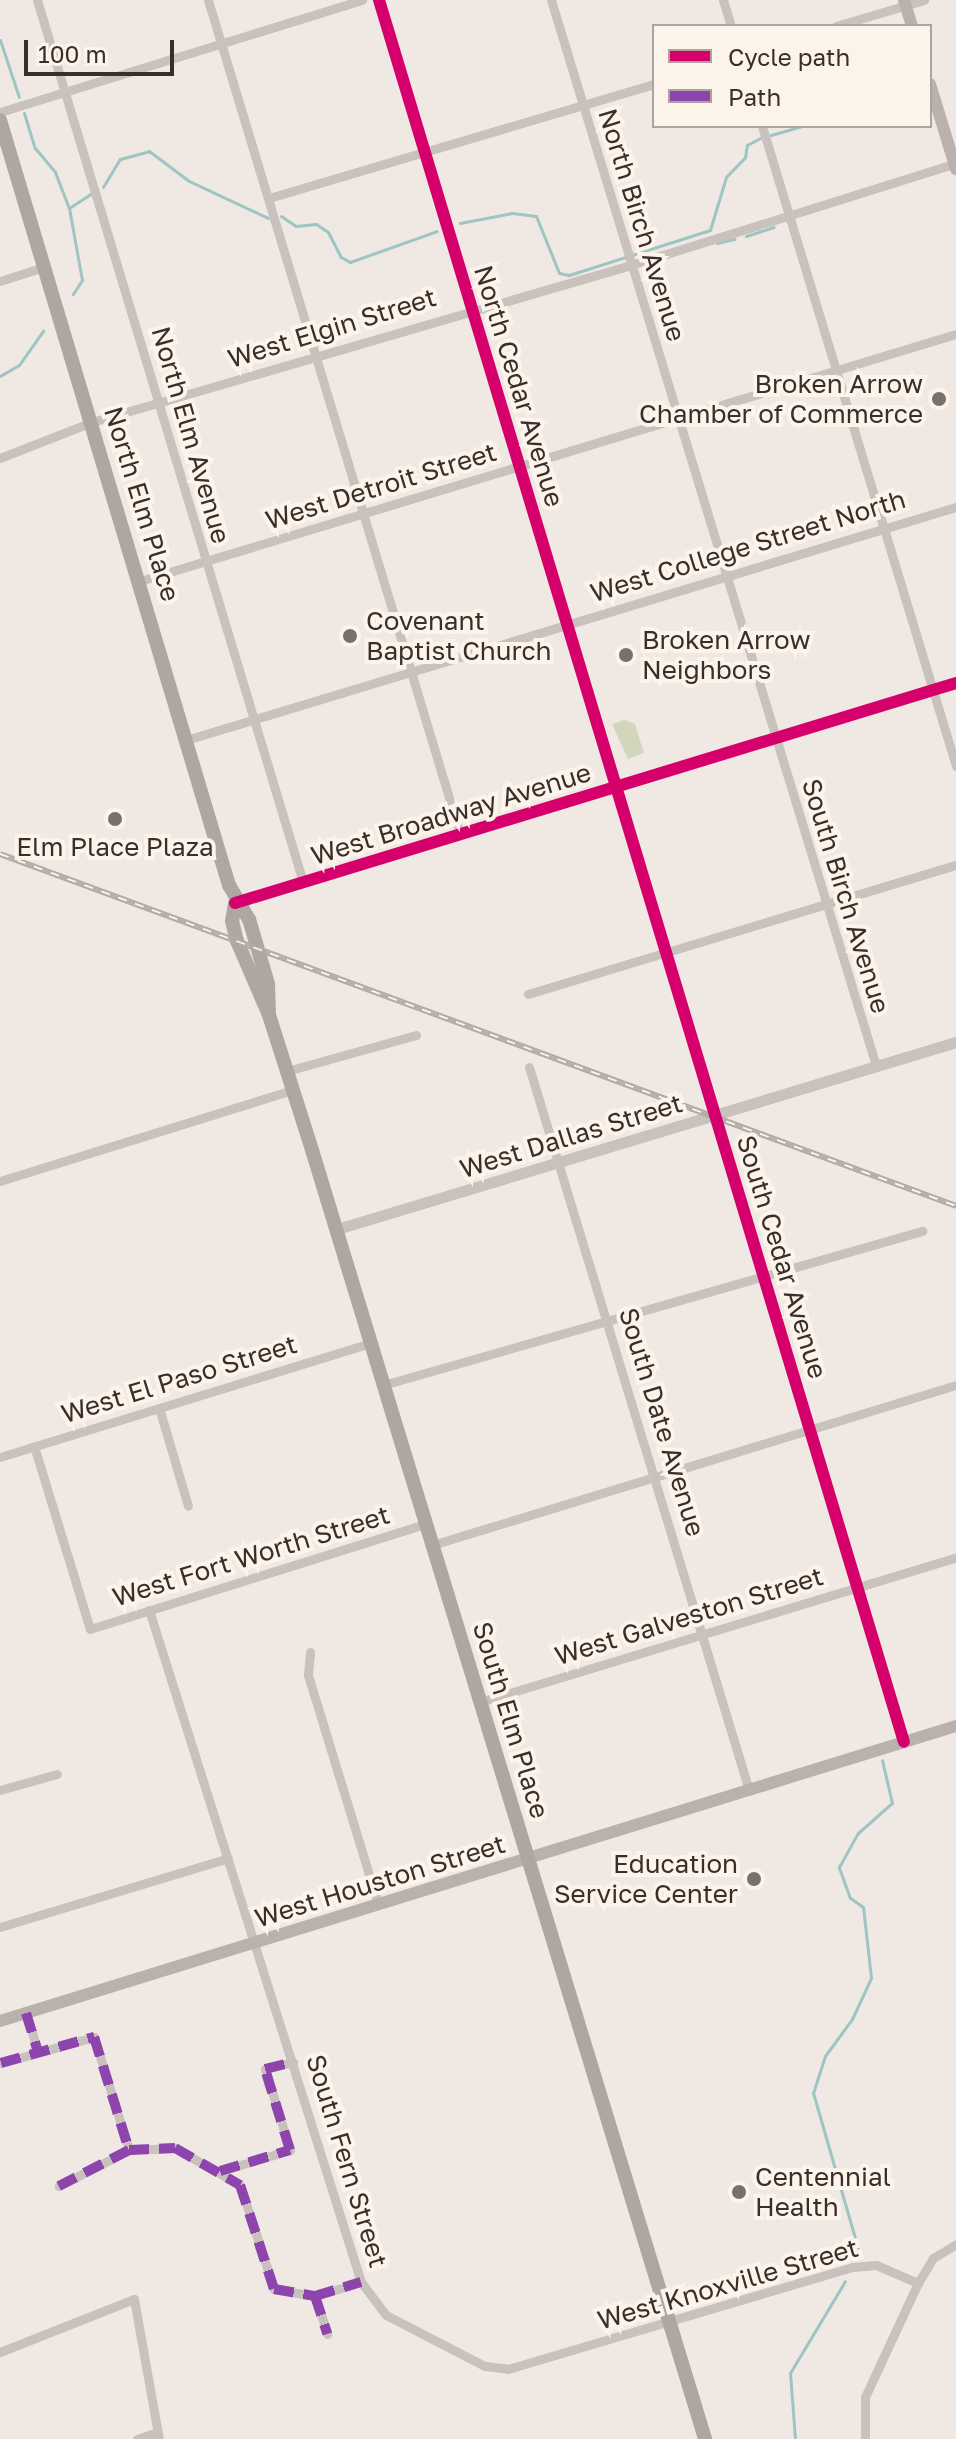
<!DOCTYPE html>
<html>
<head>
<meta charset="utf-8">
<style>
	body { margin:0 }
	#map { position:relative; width:956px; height:2439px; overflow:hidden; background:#f0e9e3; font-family:"Golos Text",sans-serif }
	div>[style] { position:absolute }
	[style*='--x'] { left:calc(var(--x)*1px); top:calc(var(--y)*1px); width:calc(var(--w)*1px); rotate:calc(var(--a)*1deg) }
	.green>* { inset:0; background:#d2d6bc }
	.stream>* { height:3px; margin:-1.5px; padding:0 1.5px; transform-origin:1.5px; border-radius:1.5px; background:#9dc5c3 }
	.minor>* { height:9px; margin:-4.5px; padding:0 4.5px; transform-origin:4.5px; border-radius:4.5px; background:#c9c1bc }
	.tertiary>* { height:11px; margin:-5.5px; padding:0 5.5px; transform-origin:5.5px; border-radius:5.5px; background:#c9c1bc }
	.secondary>* { height:12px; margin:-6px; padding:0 6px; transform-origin:6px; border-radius:6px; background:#bab1ac }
	.primary>* { height:14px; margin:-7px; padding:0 7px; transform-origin:7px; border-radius:7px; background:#aea6a1 }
	.rail>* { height:6px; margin-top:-3px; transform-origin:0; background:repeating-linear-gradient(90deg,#fcf3eb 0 9px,#b1aaa6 0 18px); box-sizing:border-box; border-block:2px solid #b1aaa6 }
	.quiet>* { height:10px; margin-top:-5px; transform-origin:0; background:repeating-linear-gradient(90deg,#8e44ad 0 20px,transparent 0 30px) }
	.cycleway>* { height:12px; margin:-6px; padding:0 6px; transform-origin:6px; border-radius:6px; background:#d6006c }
	.dots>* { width:22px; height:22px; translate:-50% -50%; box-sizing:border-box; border:4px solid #fcf3eb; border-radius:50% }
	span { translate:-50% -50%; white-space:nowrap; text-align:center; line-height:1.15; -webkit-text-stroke:8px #fcf3eb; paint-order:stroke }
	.street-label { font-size:26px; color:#3b2e29 }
	.poi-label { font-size:26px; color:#3b2e29 }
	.right { translate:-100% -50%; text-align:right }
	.left { translate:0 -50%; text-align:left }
	.legend { position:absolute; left:652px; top:24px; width:280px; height:104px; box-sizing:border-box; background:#fcf3eb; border:2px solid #afa49d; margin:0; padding:10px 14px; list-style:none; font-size:24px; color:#3b2e29 }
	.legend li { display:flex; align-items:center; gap:16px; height:40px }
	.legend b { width:40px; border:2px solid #afa49d }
	.scale { position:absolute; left:24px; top:40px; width:150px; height:36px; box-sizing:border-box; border:4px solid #3b2e29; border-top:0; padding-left:10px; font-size:24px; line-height:28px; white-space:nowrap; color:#3b2e29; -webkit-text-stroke:6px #fcf3eb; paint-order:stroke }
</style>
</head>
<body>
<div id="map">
	<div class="green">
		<div style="clip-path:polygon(625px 720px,635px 724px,644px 753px,628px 759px,612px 724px)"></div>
	</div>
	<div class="stream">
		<div style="--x:0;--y:40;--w:60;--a:71.6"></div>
		<div style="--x:24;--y:113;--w:37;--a:73"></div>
		<div style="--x:35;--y:148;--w:31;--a:50"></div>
		<div style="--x:55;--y:172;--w:39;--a:69"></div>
		<div style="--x:69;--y:208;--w:73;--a:79.8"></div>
		<div style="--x:82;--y:280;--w:17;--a:123"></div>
		<div style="--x:771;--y:135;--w:33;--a:-16"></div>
		<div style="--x:103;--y:187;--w:33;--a:-59"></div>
		<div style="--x:120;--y:159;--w:30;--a:-15"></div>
		<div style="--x:149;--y:151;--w:50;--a:36.9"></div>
		<div style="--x:189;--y:181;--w:87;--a:25.1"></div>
		<div style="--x:69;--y:208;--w:27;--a:-33"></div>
		<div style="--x:281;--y:216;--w:18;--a:34"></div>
		<div style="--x:296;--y:226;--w:20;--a:-6"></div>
		<div style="--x:316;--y:224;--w:14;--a:34"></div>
		<div style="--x:328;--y:232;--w:28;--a:63"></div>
		<div style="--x:341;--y:257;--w:10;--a:29"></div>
		<div style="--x:350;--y:262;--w:92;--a:-19.6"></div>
		<div style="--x:460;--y:223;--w:53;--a:-10.9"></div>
		<div style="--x:512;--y:213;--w:24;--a:7"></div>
		<div style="--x:536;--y:216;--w:61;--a:68"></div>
		<div style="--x:559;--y:273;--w:10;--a:11"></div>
		<div style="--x:569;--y:275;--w:148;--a:-17.7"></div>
		<div style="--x:710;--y:230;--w:55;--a:-73.2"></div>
		<div style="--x:726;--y:177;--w:28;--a:-46"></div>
		<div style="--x:745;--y:157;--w:12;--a:-81"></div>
		<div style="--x:747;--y:145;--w:15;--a:-28"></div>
		<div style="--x:746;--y:236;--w:29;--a:-18"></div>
		<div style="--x:717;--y:243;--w:18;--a:-13"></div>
		<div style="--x:0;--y:376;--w:22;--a:-30"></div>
		<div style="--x:19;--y:365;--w:42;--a:-54.8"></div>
		<div style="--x:859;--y:2252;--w:166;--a:-106.1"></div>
		<div style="--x:813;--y:2093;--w:39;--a:-72"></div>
		<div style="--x:825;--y:2056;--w:46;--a:-53.9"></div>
		<div style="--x:852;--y:2019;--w:45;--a:-65.1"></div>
		<div style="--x:871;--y:1978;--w:71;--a:-96.4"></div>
		<div style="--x:863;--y:1907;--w:16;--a:-145"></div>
		<div style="--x:850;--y:1898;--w:33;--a:-110"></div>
		<div style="--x:839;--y:1867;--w:39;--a:-61"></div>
		<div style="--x:858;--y:1833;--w:45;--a:-41.4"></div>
		<div style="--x:892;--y:1803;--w:44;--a:-103.1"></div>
		<div style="--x:795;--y:2439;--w:66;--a:-94.3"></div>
		<div style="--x:790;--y:2373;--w:107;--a:-59.1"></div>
	</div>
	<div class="minor">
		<div style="--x:37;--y:0;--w:921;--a:73.22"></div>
		<div style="--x:208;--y:0;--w:871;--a:73.19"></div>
		<div style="--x:379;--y:0;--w:1819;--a:73.23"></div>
		<div style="--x:551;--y:0;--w:1114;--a:73.04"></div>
		<div style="--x:723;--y:0;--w:27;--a:73"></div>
		<div style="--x:836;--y:26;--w:92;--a:-16.5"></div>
		<div style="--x:0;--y:112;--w:379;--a:-17.2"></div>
		<div style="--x:762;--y:126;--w:669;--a:73.14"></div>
		<div style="--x:269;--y:198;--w:402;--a:-16.5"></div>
		<div style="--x:0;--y:281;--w:46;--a:-17.7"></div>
		<div style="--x:0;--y:458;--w:99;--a:-21.4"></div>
		<div style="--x:92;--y:422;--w:561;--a:-16.24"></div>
		<div style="--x:631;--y:265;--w:341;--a:-17.4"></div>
		<div style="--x:140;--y:581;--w:853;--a:-16.84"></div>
		<div style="--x:186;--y:740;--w:804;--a:-16.84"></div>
		<div style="--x:528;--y:994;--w:447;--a:-16.8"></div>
		<div style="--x:529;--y:1067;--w:756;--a:73.08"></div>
		<div style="--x:287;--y:1071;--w:134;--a:-15.6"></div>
		<div style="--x:0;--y:1181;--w:307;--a:-17.3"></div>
		<div style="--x:383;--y:1385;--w:561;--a:-15.95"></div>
		<div style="--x:159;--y:1408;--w:102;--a:73.5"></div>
		<div style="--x:34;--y:1446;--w:191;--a:73"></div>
		<div style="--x:90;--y:1629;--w:352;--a:-17.4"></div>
		<div style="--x:0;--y:1457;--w:387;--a:-17.1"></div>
		<div style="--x:432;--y:1545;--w:548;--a:-16.98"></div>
		<div style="--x:149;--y:1610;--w:705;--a:72.49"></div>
		<div style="--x:361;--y:2282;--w:41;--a:52.9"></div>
		<div style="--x:386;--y:2315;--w:111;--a:27.3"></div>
		<div style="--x:485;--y:2366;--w:23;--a:7"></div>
		<div style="--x:508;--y:2369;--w:360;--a:-16.5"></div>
		<div style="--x:853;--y:2267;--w:23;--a:-5"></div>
		<div style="--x:876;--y:2265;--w:46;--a:23.2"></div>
		<div style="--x:918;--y:2283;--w:29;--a:-59"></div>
		<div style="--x:933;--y:2258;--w:27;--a:-31"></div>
		<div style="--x:310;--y:1652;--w:23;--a:95"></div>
		<div style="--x:308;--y:1675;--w:239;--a:73"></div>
		<div style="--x:480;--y:1702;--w:498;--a:-16.9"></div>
		<div style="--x:0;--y:1790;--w:59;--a:-15.7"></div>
		<div style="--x:0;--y:1927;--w:238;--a:-16.8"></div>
		<div style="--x:26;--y:2013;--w:41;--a:72.9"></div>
		<div style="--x:1;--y:2063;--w:97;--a:-15.6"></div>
		<div style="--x:94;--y:2037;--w:118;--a:72.8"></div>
		<div style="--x:129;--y:2150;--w:79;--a:152.8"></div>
		<div style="--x:129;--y:2150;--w:46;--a:-2.5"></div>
		<div style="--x:175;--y:2148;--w:75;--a:29.6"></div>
		<div style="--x:240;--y:2185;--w:109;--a:71.9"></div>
		<div style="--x:274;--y:2289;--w:42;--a:9.7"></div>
		<div style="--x:315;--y:2296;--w:48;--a:-16.9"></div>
		<div style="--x:220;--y:2171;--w:73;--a:-16.7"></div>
		<div style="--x:290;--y:2150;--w:85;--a:-107.2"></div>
		<div style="--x:265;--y:2069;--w:29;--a:-14"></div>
		<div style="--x:315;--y:2296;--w:40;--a:72"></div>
		<div style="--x:0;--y:2352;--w:144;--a:-21.6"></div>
		<div style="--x:134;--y:2299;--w:142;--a:79.9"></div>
		<div style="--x:137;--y:2439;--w:21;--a:-19"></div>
		<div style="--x:865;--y:2439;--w:42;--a:-90"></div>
		<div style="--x:865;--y:2397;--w:126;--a:-65.1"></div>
	</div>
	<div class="tertiary">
		<div style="--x:235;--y:903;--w:754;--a:-16.97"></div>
		<div style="--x:337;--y:1229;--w:647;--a:-16.81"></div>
	</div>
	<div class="secondary">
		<div style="--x:904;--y:0;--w:27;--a:73"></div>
		<div style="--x:930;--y:84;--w:89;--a:73"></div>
		<div style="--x:0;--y:2021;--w:1000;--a:-17.15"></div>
	</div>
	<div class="primary">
		<div style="--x:0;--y:120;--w:799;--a:73.34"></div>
		<div style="--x:229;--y:885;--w:39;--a:60"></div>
		<div style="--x:249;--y:919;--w:68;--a:73.7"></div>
		<div style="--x:268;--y:984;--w:27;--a:88"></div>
		<div style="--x:235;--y:903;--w:18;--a:99"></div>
		<div style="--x:232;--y:921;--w:21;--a:76"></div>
		<div style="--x:237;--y:941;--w:81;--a:66.6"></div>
		<div style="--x:269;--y:1015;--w:142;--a:72.3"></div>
		<div style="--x:312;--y:1150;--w:1348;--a:73.04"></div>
	</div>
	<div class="rail">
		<div style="--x:0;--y:854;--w:1019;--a:20.21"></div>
	</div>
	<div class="quiet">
		<div style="--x:26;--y:2013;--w:41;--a:72.9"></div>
		<div style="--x:1;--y:2063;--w:97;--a:-15.6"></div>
		<div style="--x:94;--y:2037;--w:118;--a:72.8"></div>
		<div style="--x:129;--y:2150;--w:79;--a:152.8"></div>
		<div style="--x:129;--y:2150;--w:46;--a:-2.5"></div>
		<div style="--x:175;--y:2148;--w:75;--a:29.6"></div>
		<div style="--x:240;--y:2185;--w:109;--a:71.9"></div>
		<div style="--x:274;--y:2289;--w:42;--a:9.7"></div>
		<div style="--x:315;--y:2296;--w:48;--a:-16.9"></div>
		<div style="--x:220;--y:2171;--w:73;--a:-16.7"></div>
		<div style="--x:290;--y:2150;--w:85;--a:-107.2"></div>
		<div style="--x:265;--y:2069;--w:29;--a:-14"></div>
		<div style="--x:315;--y:2296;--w:40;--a:72"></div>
	</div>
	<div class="cycleway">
		<div style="--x:379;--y:0;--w:1819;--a:73.23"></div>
		<div style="--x:235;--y:903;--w:754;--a:-16.97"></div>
	</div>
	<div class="dots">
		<div style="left:939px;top:399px;background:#7a6f6a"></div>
		<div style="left:350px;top:636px;background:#7a6f6a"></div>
		<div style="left:626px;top:655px;background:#7a6f6a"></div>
		<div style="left:115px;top:819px;background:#7a6f6a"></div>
		<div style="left:754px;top:1879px;background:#7a6f6a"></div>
		<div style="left:739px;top:2192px;background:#7a6f6a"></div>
	</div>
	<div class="street-label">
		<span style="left:642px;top:225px;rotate:73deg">North Birch Avenue</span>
		<span style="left:332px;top:328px;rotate:-17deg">West Elgin Street</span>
		<span style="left:519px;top:386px;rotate:73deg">North Cedar Avenue</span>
		<span style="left:191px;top:435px;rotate:74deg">North Elm Avenue</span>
		<span style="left:381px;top:486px;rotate:-17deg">West Detroit Street</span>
		<span style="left:142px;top:504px;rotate:73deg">North Elm Place</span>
		<span style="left:748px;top:546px;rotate:-17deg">West College Street North</span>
		<span style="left:451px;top:814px;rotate:-17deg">West Broadway Avenue</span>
		<span style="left:846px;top:896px;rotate:73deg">South Birch Avenue</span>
		<span style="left:571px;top:1136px;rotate:-17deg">West Dallas Street</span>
		<span style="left:782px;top:1257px;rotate:73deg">South Cedar Avenue</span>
		<span style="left:179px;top:1379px;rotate:-17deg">West El Paso Street</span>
		<span style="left:662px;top:1422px;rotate:73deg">South Date Avenue</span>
		<span style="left:251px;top:1556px;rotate:-17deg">West Fort Worth Street</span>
		<span style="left:689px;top:1616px;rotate:-17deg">West Galveston Street</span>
		<span style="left:511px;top:1720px;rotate:73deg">South Elm Place</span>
		<span style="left:380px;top:1881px;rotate:-17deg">West Houston Street</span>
		<span style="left:347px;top:2161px;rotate:73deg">South Fern Street</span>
		<span style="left:728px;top:2284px;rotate:-16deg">West Knoxville Street</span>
	</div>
	<div class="poi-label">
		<span class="right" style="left:923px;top:399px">Broken Arrow<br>Chamber of Commerce</span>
		<span class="left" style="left:366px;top:636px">Covenant<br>Baptist Church</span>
		<span class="left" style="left:642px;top:655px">Broken Arrow<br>Neighbors</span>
		<span style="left:115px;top:847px">Elm Place Plaza</span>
		<span class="right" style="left:738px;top:1879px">Education<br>Service Center</span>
		<span class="left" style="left:755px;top:2192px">Centennial<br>Health</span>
	</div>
	<ul class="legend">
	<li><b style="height:10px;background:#d6006c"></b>Cycle path</li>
	<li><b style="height:10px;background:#8e44ad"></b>Path</li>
	</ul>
	<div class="scale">100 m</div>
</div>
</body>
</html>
